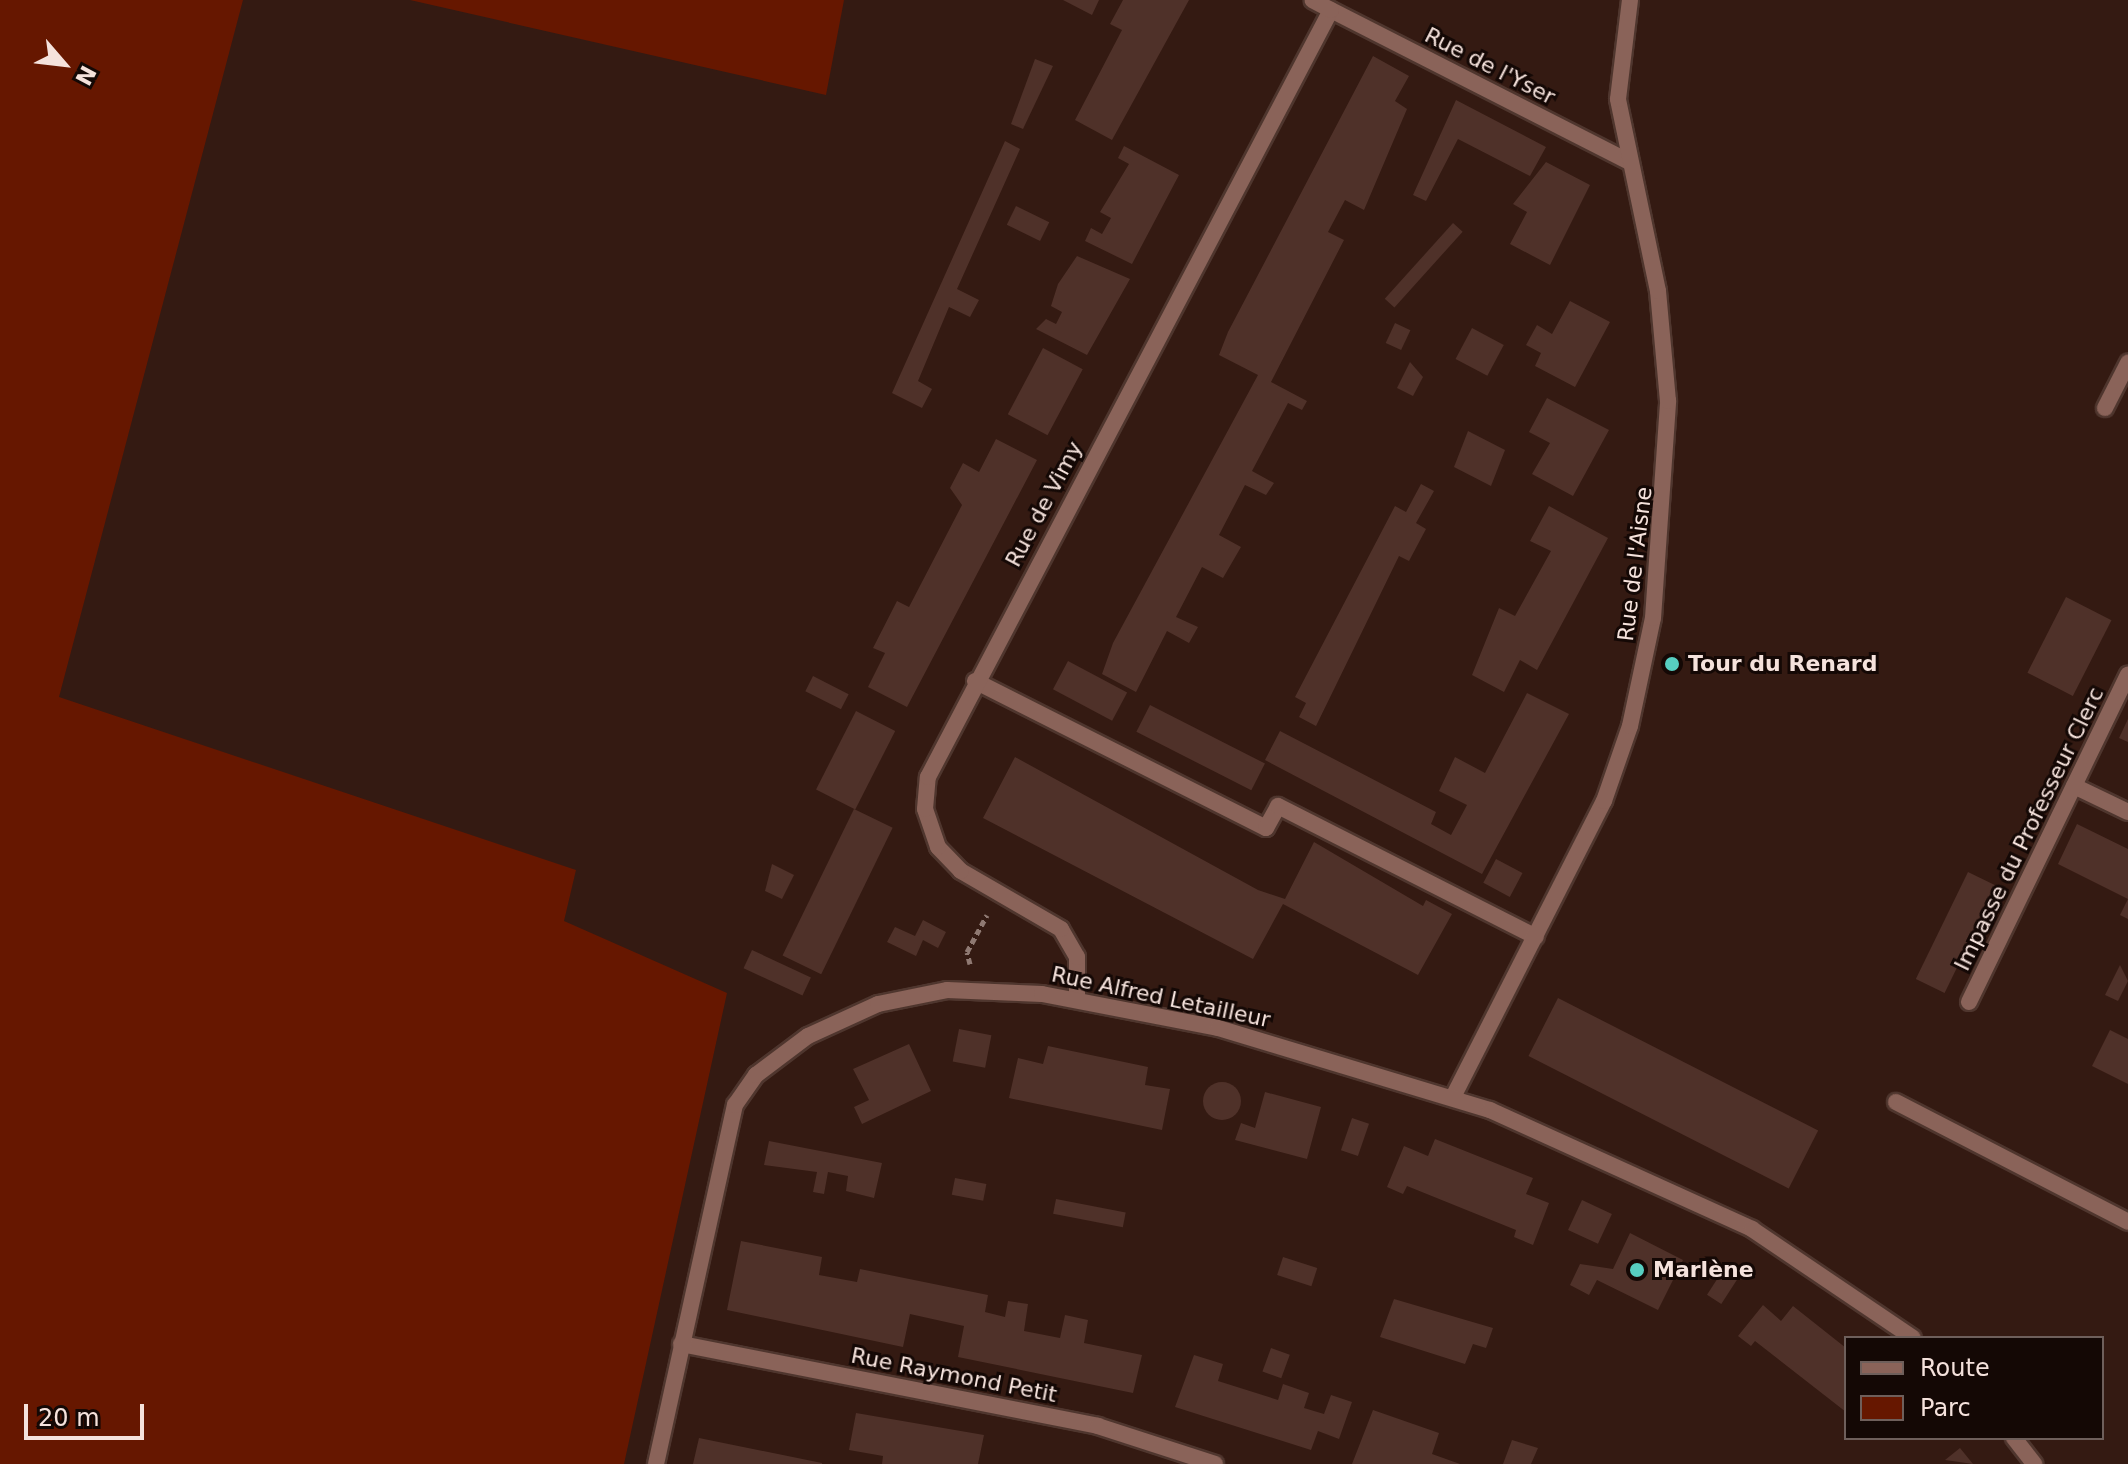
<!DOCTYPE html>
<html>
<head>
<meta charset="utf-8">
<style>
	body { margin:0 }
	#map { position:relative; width:2128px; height:1464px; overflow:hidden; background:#341a12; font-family:"DejaVu Sans",sans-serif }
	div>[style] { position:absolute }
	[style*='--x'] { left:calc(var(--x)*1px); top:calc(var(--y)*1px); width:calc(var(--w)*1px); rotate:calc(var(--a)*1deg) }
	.green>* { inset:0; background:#661700 }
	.building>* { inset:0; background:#4f3129; transform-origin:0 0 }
	.round { border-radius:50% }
	.path>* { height:5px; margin-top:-2.5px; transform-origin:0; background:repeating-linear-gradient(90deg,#8f7972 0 6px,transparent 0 10px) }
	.roads { filter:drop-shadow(2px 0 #4f362e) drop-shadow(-2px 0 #4f362e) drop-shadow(0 2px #4f362e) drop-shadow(0 -2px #4f362e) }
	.lane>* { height:16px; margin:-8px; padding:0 8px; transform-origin:8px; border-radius:8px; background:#8a6359 }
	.street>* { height:16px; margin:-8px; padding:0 8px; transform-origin:8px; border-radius:8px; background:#8a6359 }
	.dots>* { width:22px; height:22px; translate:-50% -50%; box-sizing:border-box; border:4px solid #140805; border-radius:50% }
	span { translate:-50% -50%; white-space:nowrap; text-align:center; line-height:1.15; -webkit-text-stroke:6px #140805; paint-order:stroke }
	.street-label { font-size:22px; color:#f5e2dc }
	.poi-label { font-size:22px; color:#f5e2dc; font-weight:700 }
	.left { translate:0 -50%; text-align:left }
	.legend { position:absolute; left:1844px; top:1336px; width:260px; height:104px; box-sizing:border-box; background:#140805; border:2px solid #6e5f5b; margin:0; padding:10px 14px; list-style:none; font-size:24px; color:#f5e2dc }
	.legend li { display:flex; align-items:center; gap:16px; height:40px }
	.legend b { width:40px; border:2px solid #6e5f5b }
	.north { position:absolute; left:24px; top:24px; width:80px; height:80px; -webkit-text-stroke:6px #140805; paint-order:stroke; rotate:118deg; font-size:22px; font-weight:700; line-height:32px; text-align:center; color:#f5e2dc }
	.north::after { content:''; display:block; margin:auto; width:28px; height:36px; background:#f5e2dc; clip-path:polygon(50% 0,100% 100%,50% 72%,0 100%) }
	.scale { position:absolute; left:24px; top:1404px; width:120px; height:36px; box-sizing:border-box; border:4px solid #f5e2dc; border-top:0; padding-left:10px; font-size:24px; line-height:28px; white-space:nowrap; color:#f5e2dc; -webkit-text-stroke:6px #140805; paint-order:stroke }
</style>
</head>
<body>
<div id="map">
	<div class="green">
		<div style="clip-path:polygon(0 0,243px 0,59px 697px,576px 870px,564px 921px,727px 993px,624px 1464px,0 1464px)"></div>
		<div style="clip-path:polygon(410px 0,844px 0,826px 95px)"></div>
	</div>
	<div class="building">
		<div style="clip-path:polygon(1063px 0,1099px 0,1092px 15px)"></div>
		<div style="clip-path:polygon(1123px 0,1189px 0,1112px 140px,1075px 120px,1122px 30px,1110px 24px)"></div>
		<div style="clip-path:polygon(1373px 56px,1409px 76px,1395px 101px,1407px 109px,1364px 210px,1345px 200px,1328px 232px,1344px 240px,1271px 382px,1307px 401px,1302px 410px,1288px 403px,1252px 471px,1274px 483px,1266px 495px,1245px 485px,1219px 535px,1241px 547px,1223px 578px,1202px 567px,1176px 617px,1198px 627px,1189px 643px,1167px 631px,1136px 692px,1102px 674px,1113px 643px,1258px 375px,1219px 355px,1228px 332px)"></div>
		<div style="clip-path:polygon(1035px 59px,1053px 66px,1023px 129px,1011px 124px)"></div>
		<div style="clip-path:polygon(1456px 100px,1546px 147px,1530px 176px,1458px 139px,1426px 201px,1413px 195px)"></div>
		<div style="clip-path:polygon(1005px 141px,1020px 149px,957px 289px,979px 300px,970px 317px,949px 307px,918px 381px,932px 389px,922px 408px,892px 393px)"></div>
		<div style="clip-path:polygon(1124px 146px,1179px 175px,1132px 264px,1085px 241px,1091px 228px,1102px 234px,1111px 218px,1100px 212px,1129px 164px,1118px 158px)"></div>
		<div style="clip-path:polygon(1546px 162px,1590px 185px,1550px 265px,1510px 244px,1527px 212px,1513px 204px)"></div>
		<div style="left:1016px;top:206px;width:37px;height:21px;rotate:26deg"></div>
		<div style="left:1453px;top:223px;width:13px;height:102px;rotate:42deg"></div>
		<div style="clip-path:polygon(1077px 256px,1130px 279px,1087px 355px,1036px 329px,1046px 319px,1056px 324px,1062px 312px,1051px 306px,1058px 284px)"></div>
		<div style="clip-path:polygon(1570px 301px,1610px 322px,1575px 387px,1535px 366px,1541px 353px,1526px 345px,1537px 325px,1552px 334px)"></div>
		<div style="left:1395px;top:323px;width:17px;height:22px;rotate:25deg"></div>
		<div style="left:1472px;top:328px;width:36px;height:35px;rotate:28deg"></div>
		<div style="left:1043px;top:348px;width:45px;height:75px;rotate:28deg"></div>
		<div style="clip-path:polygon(1410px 362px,1423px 377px,1413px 396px,1397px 388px)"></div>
		<div style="clip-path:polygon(1547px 398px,1609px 430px,1573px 496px,1532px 474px,1550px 443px,1529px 432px)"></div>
		<div style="clip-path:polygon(1468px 431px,1505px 450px,1491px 486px,1454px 467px)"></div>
		<div style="clip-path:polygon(996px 439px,1037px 460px,907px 707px,868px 687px,885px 653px,873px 648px,897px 601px,909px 607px,962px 505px,950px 488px,963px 463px,979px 472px)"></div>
		<div style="clip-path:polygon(1421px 484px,1434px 491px,1416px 523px,1426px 529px,1409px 561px,1399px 556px,1316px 726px,1299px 717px,1306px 703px,1295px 697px,1395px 506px,1406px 512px)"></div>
		<div style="clip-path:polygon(1549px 506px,1608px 538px,1537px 670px,1520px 660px,1504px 692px,1472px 675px,1499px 608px,1515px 616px,1551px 551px,1530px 541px)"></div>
		<div style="left:2066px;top:597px;width:51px;height:85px;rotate:27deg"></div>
		<div style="left:1068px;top:661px;width:67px;height:32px;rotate:28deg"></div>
		<div style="left:813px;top:676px;width:40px;height:17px;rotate:27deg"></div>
		<div style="clip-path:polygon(1527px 693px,1569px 714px,1482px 874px,1265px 760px,1280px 731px,1436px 812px,1431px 824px,1451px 835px,1467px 805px,1439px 791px,1455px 757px,1485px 773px)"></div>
		<div style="left:1150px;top:705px;width:129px;height:30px;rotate:27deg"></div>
		<div style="left:856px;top:711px;width:44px;height:88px;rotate:27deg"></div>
		<div style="clip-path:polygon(2128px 719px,2128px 742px,2119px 738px)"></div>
		<div style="clip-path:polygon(1015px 757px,1258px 890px,1285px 899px,1314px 842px,1423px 906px,1426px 900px,1452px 914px,1418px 975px,1283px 904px,1253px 959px,983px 818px)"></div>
		<div style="left:854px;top:809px;width:43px;height:163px;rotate:26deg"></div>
		<div style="clip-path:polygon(2077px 824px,2128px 849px,2128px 919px,2120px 915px,2128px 899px,2058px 864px)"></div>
		<div style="left:1496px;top:859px;width:30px;height:27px;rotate:28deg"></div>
		<div style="clip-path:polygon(772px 864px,794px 875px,782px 899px,765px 891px)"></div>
		<div style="left:1968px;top:872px;width:32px;height:119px;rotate:26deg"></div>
		<div style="clip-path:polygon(923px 920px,946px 932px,938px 948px,923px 940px,916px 956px,887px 942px,895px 927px,915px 936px)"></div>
		<div style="left:752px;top:950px;width:65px;height:20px;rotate:25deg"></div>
		<div style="clip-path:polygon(2120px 965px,2128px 981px,2118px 1001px,2105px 995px)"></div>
		<div style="left:1558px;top:998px;width:292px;height:65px;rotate:27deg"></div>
		<div style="left:959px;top:1029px;width:33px;height:33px;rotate:11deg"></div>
		<div style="clip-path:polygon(2110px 1030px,2128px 1039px,2128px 1084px,2092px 1066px)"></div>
		<div style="clip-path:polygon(909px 1044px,931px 1091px,862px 1124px,854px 1107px,869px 1100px,853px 1069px)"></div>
		<div style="clip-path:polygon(1048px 1046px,1148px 1067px,1145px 1085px,1170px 1089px,1162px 1130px,1009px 1098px,1018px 1058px,1043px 1064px)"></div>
		<div class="round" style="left:1203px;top:1082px;width:38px;height:38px"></div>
		<div style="clip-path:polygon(1265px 1092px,1321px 1107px,1307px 1159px,1235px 1140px,1241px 1123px,1255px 1128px)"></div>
		<div style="left:1352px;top:1118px;width:18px;height:34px;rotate:19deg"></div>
		<div style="clip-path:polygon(1435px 1139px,1533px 1178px,1526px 1194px,1549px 1203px,1533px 1245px,1514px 1237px,1516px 1230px,1407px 1186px,1403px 1194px,1387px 1187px,1404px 1146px,1428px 1156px)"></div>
		<div style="clip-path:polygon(769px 1141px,882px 1163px,874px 1198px,846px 1191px,848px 1176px,828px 1172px,824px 1194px,813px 1192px,817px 1172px,764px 1165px)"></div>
		<div style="left:955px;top:1178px;width:32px;height:17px;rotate:11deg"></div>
		<div style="left:1056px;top:1199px;width:71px;height:15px;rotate:11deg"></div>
		<div style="left:1582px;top:1200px;width:33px;height:33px;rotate:25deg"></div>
		<div style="clip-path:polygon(1630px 1233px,1683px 1260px,1658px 1310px,1597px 1280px,1589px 1295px,1570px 1285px,1580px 1264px,1613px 1269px)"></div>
		<div style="clip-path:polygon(741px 1241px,822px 1257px,819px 1275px,857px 1282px,860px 1269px,988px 1295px,985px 1312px,1005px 1317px,1008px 1301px,1028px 1304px,1024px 1331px,1060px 1338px,1065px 1315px,1088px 1320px,1084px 1343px,1142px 1355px,1133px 1393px,958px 1357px,964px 1326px,910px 1314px,903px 1347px,727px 1310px)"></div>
		<div style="left:1283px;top:1257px;width:36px;height:19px;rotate:18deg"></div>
		<div style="left:1725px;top:1267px;width:17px;height:33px;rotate:33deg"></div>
		<div style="clip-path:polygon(1394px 1299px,1493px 1328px,1486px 1348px,1473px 1344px,1465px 1364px,1380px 1337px)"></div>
		<div style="clip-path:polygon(1763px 1305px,1781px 1321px,1793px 1306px,1846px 1348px,1846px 1412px,1755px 1341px,1751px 1346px,1738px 1336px)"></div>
		<div style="left:1271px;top:1348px;width:20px;height:25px;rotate:20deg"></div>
		<div style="clip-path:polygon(1194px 1355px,1223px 1364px,1218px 1381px,1278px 1400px,1283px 1384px,1309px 1393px,1304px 1408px,1324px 1414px,1331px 1395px,1352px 1402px,1339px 1439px,1318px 1431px,1311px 1450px,1175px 1407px)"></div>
		<div style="clip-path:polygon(1373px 1410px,1439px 1433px,1432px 1454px,1460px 1464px,1352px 1464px)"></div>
		<div style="clip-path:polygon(856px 1413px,984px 1435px,978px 1464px,882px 1464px,883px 1456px,849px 1450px)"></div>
		<div style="clip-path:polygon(699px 1438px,822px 1463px,822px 1464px,693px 1464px)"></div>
		<div style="clip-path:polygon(1512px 1440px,1538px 1448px,1531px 1464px,1503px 1464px)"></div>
		<div style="clip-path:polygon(1960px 1448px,1973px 1464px,1945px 1460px)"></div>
	</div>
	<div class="path">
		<div style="--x:970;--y:964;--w:12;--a:-104"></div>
		<div style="--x:967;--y:952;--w:42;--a:-61.6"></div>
	</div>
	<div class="roads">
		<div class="lane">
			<div style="--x:2105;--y:408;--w:51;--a:-62.9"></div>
			<div style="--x:975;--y:681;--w:326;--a:26.8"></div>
			<div style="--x:1266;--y:828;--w:25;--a:-61"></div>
			<div style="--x:1278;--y:806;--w:289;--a:26.9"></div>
			<div style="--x:1896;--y:1102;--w:261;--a:27.3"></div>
		</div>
		<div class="street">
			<div style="--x:1331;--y:10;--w:335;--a:27"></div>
			<div style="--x:2074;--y:786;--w:60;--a:25.7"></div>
			<div style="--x:1077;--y:1000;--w:43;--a:-90"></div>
			<div style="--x:1077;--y:957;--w:32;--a:-120"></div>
			<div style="--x:1061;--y:929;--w:116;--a:-149.9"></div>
			<div style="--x:961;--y:871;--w:33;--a:-134"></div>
			<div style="--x:938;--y:847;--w:40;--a:-108.9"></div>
			<div style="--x:925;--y:809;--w:32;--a:-85"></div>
			<div style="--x:928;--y:777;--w:866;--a:-62.28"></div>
			<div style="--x:1331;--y:10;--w:21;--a:-152"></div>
			<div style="--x:1969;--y:1002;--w:364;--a:-64.1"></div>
			<div style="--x:1453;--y:1097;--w:332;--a:-63"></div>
			<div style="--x:1604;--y:801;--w:79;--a:-70.9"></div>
			<div style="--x:1630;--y:726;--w:110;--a:-78"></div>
			<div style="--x:1653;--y:618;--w:218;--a:-86"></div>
			<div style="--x:1668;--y:401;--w:110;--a:-95.2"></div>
			<div style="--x:1658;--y:291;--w:196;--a:-101.8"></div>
			<div style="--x:1618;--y:99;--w:100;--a:-83.1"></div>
			<div style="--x:681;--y:1344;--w:425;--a:11.1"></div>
			<div style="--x:1098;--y:1426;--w:123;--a:18"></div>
			<div style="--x:2014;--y:1438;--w:33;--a:52"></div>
			<div style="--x:656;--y:1464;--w:368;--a:-77.6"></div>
			<div style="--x:735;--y:1105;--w:37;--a:-55"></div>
			<div style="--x:756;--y:1075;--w:65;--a:-36.9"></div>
			<div style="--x:808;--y:1036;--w:77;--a:-24.6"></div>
			<div style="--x:878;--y:1004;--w:70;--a:-11.5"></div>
			<div style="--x:947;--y:990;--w:95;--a:2.4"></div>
			<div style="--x:1042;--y:994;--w:179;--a:10.9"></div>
			<div style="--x:1218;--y:1028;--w:284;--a:16.8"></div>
			<div style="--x:1490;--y:1110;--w:288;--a:24.4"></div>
			<div style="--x:1752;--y:1229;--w:194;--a:34.1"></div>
		</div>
	</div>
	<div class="dots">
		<div style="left:1672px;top:664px;background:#57cec1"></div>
		<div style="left:1637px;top:1270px;background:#57cec1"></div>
	</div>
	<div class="street-label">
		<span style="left:1490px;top:66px;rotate:27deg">Rue de l'Yser</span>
		<span style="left:1044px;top:504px;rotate:-62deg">Rue de Vimy</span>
		<span style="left:1635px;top:564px;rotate:-83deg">Rue de l'Aisne</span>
		<span style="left:2029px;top:829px;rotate:-64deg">Impasse du Professeur Clerc</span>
		<span style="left:1161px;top:997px;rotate:12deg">Rue Alfred Letailleur</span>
		<span style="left:954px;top:1375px;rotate:11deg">Rue Raymond Petit</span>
	</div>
	<div class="poi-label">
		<span class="left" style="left:1688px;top:664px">Tour du Renard</span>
		<span class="left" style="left:1653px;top:1270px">Marlène</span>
	</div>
	<ul class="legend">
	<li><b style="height:10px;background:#8a6359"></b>Route</li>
	<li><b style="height:22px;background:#661700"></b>Parc</li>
	</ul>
	<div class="north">N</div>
	<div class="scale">20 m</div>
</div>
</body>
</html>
